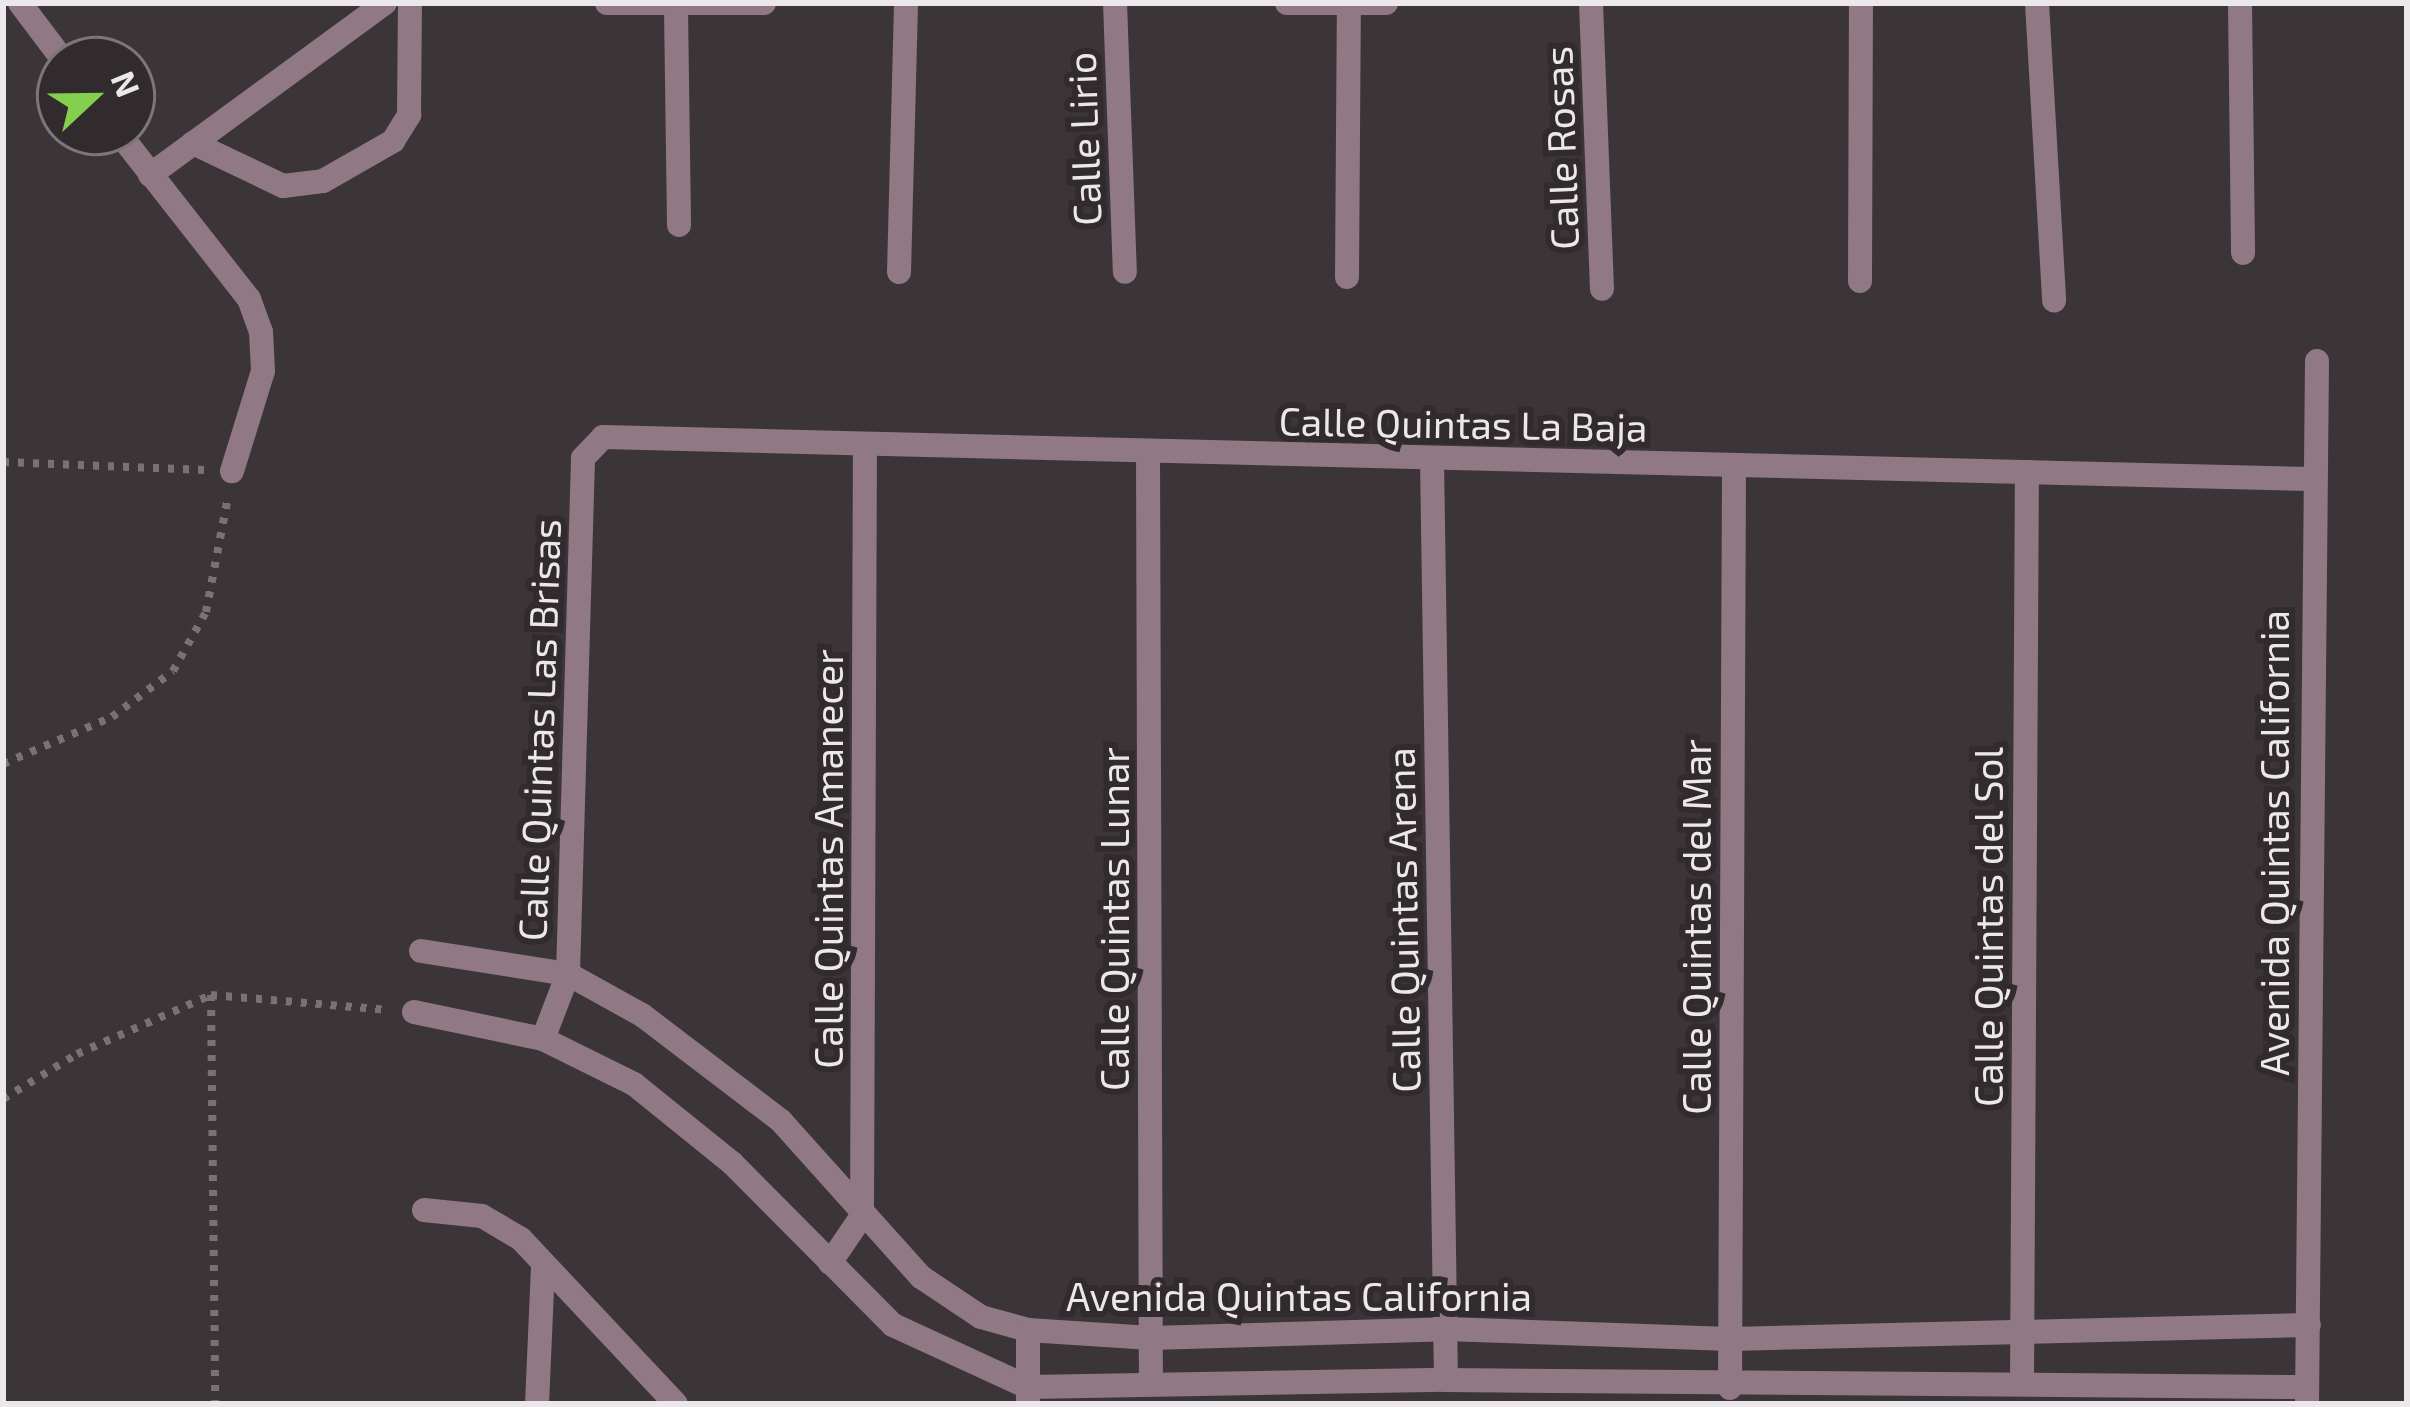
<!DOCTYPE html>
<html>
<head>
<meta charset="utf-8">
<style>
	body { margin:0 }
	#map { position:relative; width:2410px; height:1407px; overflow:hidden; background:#3c3538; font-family:"Exo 2",sans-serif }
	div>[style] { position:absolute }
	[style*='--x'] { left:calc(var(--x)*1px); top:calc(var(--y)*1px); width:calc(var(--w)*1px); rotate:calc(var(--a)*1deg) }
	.path>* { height:8px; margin-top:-4px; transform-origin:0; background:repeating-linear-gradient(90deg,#787275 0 6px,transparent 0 15px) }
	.lane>* { height:24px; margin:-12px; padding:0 12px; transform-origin:12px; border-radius:12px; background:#917885 }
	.street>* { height:24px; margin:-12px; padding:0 12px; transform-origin:12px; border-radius:12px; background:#917885 }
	span { translate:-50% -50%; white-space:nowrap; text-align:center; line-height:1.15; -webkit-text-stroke:12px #322b2e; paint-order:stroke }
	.street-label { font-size:39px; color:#ece7ea }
	.frame { position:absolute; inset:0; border:6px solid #ece7ea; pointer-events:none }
	.north { position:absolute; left:36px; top:36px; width:120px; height:120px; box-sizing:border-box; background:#322b2e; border:3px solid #7c7679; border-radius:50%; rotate:68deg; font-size:33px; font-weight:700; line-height:48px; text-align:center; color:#ece7ea }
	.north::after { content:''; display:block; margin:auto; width:42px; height:54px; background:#83d04e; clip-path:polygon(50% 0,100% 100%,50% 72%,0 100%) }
</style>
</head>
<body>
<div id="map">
	<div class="path">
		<div style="--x:3;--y:462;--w:202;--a:2.3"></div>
		<div style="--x:3;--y:764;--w:119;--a:-23.3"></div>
		<div style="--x:112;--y:717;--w:76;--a:-37"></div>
		<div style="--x:173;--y:671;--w:68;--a:-60.8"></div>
		<div style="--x:206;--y:612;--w:112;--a:-79.2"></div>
		<div style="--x:211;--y:995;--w:409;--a:89.4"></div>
		<div style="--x:3;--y:1099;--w:87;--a:-31.3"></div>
		<div style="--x:77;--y:1054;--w:146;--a:-23.8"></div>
		<div style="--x:211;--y:995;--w:178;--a:4.8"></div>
	</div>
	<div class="lane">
		<div style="--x:193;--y:143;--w:100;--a:25.5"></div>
		<div style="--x:283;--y:186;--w:40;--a:-7.1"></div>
		<div style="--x:323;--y:181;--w:81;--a:-29.7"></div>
		<div style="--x:393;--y:141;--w:31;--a:-58"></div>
		<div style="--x:409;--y:115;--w:112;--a:-89.5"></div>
	</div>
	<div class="street">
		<div style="--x:20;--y:3;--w:71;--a:53"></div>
		<div style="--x:607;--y:3;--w:157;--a:0"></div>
		<div style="--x:1115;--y:3;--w:269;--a:87.9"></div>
		<div style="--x:1287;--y:3;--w:99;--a:0"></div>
		<div style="--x:1591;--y:3;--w:286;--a:87.8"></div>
		<div style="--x:2037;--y:3;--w:298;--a:86.7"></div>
		<div style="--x:2240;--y:3;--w:250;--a:89.3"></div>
		<div style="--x:676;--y:8;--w:217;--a:89.2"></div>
		<div style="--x:118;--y:132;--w:212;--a:51.9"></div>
		<div style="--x:249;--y:299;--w:35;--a:70"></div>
		<div style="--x:261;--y:332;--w:39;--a:87"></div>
		<div style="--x:263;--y:371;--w:105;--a:107.2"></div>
		<div style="--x:150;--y:175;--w:291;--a:-36.2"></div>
		<div style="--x:899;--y:272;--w:269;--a:-88.5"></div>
		<div style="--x:1347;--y:277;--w:273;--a:-89.6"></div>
		<div style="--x:1860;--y:281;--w:278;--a:-89.8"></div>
		<div style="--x:1148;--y:453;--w:931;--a:89.82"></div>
		<div style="--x:1432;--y:459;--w:921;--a:89.13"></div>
		<div style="--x:421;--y:951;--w:149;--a:8.9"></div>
		<div style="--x:568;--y:974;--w:85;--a:29"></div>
		<div style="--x:642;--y:1015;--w:175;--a:37.3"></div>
		<div style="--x:781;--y:1121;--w:210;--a:48.1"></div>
		<div style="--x:921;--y:1277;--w:72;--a:33.7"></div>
		<div style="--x:981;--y:1317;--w:49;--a:15.5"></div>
		<div style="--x:1028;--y:1330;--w:123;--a:3.7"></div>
		<div style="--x:1151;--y:1338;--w:295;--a:-1.7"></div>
		<div style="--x:1446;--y:1329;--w:284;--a:2"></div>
		<div style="--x:1730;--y:1339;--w:579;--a:-1.39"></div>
		<div style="--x:414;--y:1012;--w:132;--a:11.8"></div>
		<div style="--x:543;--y:1039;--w:102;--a:26.3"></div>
		<div style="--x:634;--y:1084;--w:126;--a:38.9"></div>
		<div style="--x:732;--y:1163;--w:228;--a:45.2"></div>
		<div style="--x:893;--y:1325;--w:149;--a:24.7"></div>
		<div style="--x:1028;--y:1387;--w:418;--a:-1"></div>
		<div style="--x:1446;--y:1380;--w:861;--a:0.47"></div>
		<div style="--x:543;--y:1039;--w:70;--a:-69"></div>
		<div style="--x:568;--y:974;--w:516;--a:-88.33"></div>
		<div style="--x:583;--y:458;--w:29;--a:-46"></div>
		<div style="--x:603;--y:437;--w:1711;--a:1.41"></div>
		<div style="--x:424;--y:1210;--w:58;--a:5.9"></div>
		<div style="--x:482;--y:1216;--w:45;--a:30.5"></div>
		<div style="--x:521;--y:1239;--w:226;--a:46.8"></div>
		<div style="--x:830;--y:1263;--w:57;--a:-55.8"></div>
		<div style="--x:862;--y:1216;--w:770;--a:-89.78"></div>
		<div style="--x:2022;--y:1382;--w:910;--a:-89.69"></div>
		<div style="--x:1730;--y:1388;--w:922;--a:-89.75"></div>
		<div style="--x:537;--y:1404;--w:137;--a:-87.5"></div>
		<div style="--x:1028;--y:1404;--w:74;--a:-90"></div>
		<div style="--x:2307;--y:1404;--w:1043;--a:-89.45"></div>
	</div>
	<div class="street-label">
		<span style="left:1084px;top:139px;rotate:-92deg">Calle Lirio</span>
		<span style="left:1561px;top:148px;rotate:-92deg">Calle Rosas</span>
		<span style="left:1463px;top:424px;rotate:1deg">Calle Quintas La Baja</span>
		<span style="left:539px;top:730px;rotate:-88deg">Calle Quintas Las Brisas</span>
		<span style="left:2274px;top:843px;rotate:-90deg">Avenida Quintas California</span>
		<span style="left:828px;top:859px;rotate:-90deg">Calle Quintas Amanecer</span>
		<span style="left:1114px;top:919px;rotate:-90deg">Calle Quintas Lunar</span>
		<span style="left:1403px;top:920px;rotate:-91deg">Calle Quintas Arena</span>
		<span style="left:1696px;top:927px;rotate:-90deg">Calle Quintas del Mar</span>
		<span style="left:1988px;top:927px;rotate:-90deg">Calle Quintas del Sol</span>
		<span style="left:1299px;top:1296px">Avenida Quintas California</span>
	</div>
	<div class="frame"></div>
	<div class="north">N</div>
</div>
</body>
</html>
